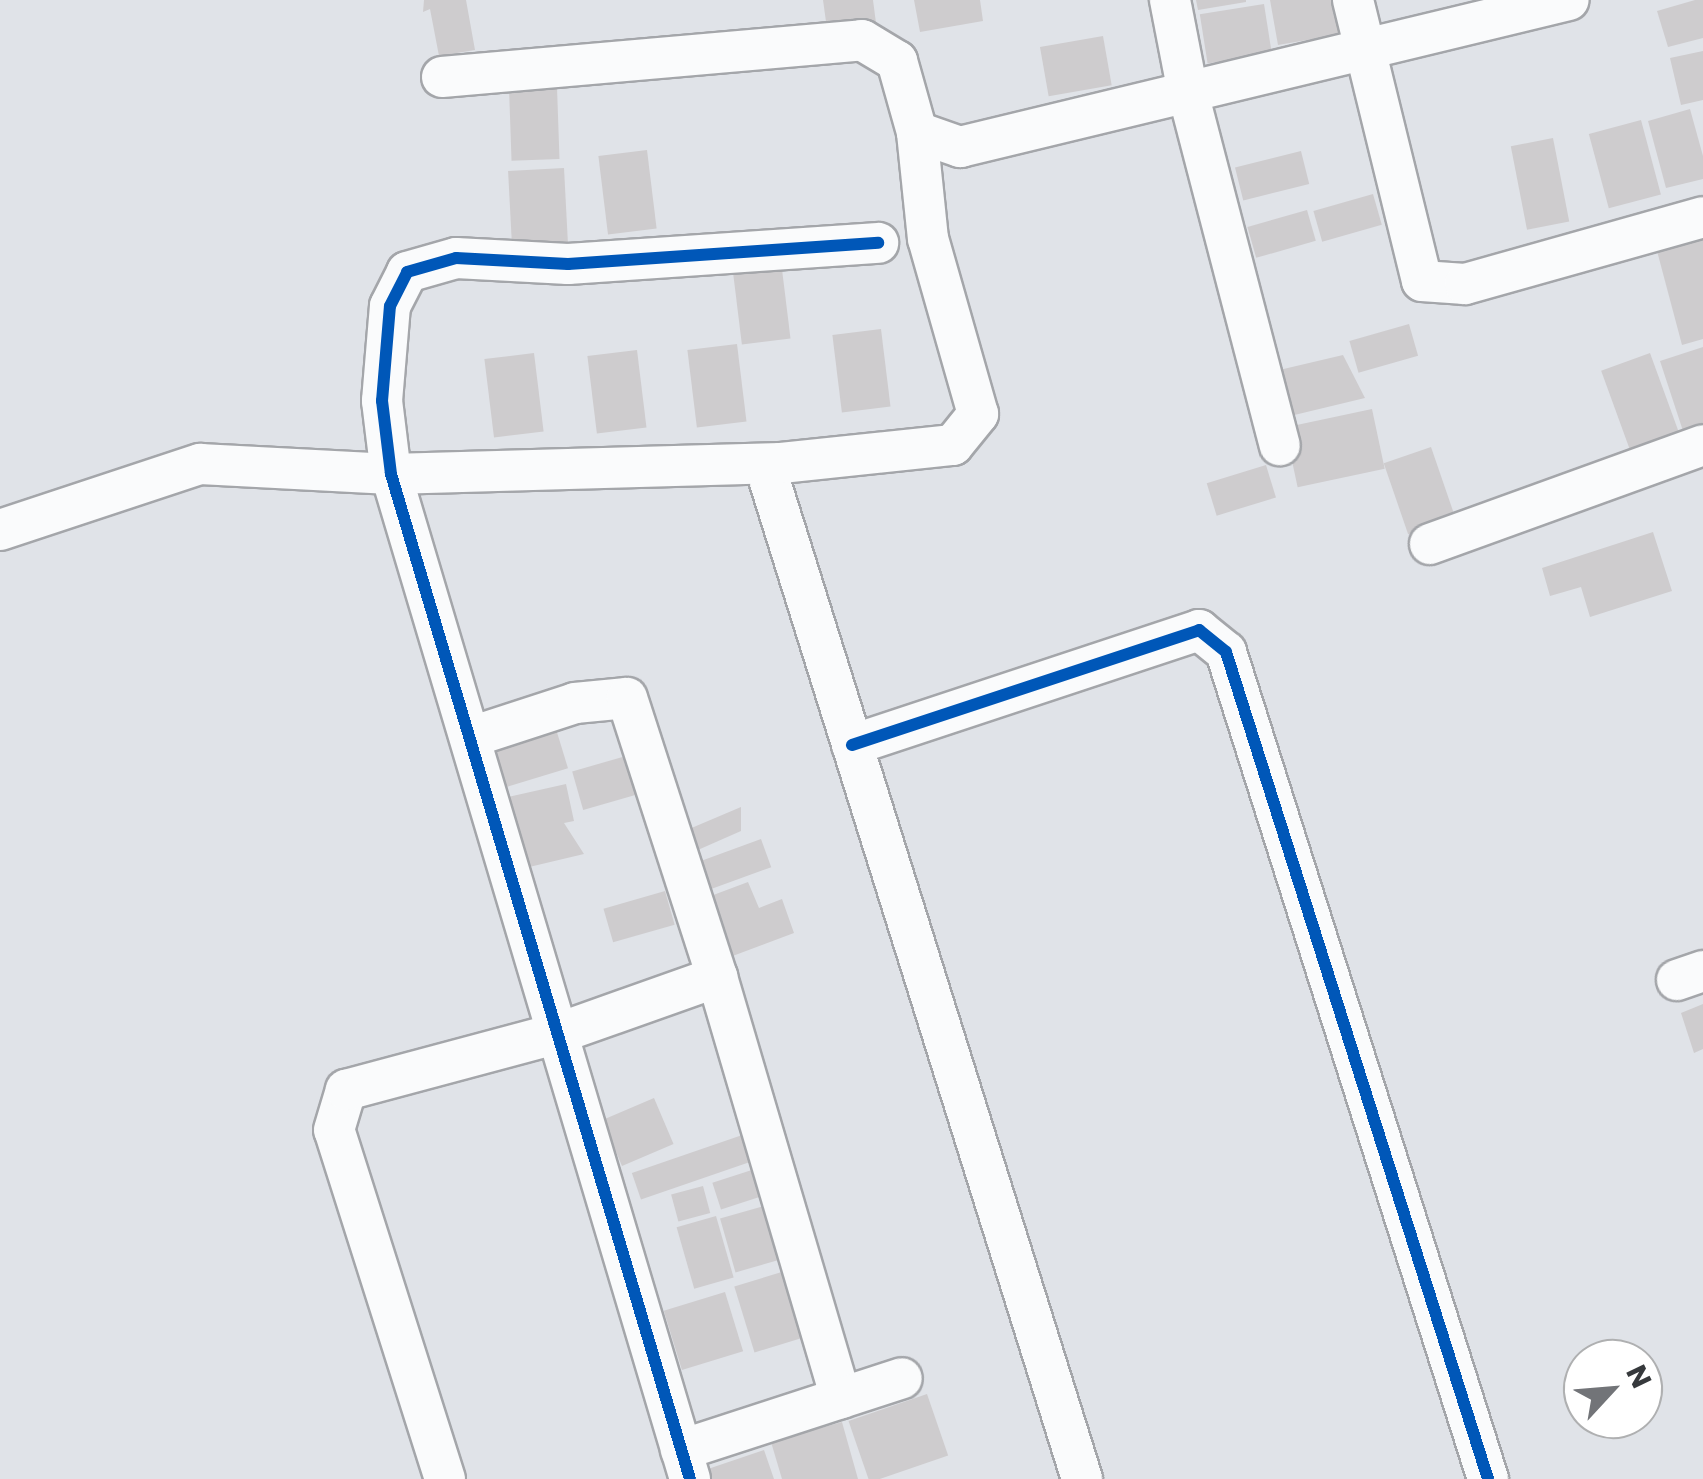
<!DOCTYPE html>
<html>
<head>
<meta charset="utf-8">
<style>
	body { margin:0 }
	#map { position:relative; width:1703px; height:1479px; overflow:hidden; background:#e0e3e8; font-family:Poppins,sans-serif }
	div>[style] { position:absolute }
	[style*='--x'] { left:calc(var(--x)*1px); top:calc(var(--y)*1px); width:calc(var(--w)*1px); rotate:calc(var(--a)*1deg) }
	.building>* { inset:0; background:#ceccce; transform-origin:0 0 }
	.roads { filter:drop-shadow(2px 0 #a4a6aa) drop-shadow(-2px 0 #a4a6aa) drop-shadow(0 2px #a4a6aa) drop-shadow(0 -2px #a4a6aa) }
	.street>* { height:40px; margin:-20px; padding:0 20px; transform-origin:20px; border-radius:20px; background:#fafbfc }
	.cycleway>* { height:12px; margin:-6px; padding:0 6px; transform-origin:6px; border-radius:6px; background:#0057b8 }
	span { translate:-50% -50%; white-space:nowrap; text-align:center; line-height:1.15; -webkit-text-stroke:10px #fff; paint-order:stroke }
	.north { position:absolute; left:1563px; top:1339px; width:100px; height:100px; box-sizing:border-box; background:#fff; border:2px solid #afb0b1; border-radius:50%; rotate:64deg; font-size:28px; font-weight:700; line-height:40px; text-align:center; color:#36393c }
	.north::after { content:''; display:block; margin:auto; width:35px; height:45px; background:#727478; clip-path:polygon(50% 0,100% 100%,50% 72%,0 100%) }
</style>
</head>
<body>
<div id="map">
	<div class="building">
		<div style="clip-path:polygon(424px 0,466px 0,475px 50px,439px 56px,430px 9px,423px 12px)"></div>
		<div style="clip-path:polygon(823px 0,873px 0,876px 23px,827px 29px)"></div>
		<div style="clip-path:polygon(914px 0,980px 0,983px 21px,920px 32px)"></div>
		<div style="clip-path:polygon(1196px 0,1246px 0,1246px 2px,1198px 10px)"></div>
		<div style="clip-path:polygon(1270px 0,1336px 0,1342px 34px,1278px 45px)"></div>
		<div style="clip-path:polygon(1695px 0,1703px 0,1703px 38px,1668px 47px,1657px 11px)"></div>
		<div style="left:1264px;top:4px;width:50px;height:65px;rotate:81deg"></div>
		<div style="left:1103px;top:36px;width:50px;height:64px;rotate:80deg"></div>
		<div style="clip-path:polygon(1703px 51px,1703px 100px,1681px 105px,1670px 58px)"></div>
		<div style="left:557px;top:87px;width:72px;height:48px;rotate:88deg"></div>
		<div style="clip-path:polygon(1690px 109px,1703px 156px,1703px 179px,1666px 188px,1648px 121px)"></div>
		<div style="left:1641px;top:120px;width:77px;height:54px;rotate:75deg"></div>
		<div style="left:1553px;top:138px;width:85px;height:43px;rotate:79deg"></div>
		<div style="left:647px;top:150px;width:79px;height:49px;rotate:83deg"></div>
		<div style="left:1301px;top:151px;width:34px;height:68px;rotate:76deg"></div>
		<div style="left:564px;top:168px;width:86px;height:56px;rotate:87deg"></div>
		<div style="left:1373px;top:194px;width:32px;height:62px;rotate:74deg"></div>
		<div style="left:1307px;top:210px;width:32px;height:62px;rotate:74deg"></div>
		<div style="clip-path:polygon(1703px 239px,1703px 339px,1682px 345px,1657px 251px)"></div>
		<div style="left:781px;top:261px;width:78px;height:49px;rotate:83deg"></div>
		<div style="left:1409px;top:324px;width:33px;height:62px;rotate:74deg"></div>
		<div style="left:881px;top:329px;width:78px;height:49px;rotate:83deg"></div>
		<div style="left:737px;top:344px;width:78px;height:50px;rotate:83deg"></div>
		<div style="clip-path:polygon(1703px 347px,1703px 428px,1684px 434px,1660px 361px)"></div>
		<div style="left:637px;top:350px;width:78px;height:50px;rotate:83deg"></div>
		<div style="left:534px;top:353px;width:79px;height:50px;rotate:83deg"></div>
		<div style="left:1650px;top:353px;width:83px;height:52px;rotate:70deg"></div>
		<div style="clip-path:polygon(1343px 355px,1365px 398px,1286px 417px,1275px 371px)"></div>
		<div style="left:1372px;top:409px;width:61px;height:89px;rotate:78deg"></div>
		<div style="left:1431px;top:447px;width:75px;height:50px;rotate:71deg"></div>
		<div style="left:1266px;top:465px;width:34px;height:62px;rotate:73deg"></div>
		<div style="clip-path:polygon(1653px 532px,1672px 591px,1590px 617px,1581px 587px,1550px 596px,1542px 568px)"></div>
		<div style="left:556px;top:729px;width:41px;height:67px;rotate:73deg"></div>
		<div style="left:626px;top:756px;width:40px;height:56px;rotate:74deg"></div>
		<div style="clip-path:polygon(566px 784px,574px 821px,564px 823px,584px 854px,525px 868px,508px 797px)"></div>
		<div style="clip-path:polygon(741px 807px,741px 831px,691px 853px,682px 832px)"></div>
		<div style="left:761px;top:839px;width:30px;height:72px;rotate:70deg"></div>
		<div style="clip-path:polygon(748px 882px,759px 908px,782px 899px,794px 933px,730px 957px,708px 897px)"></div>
		<div style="left:665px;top:891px;width:35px;height:64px;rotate:74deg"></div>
		<div style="clip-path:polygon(1703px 1004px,1703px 1049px,1694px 1053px,1681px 1013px)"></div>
		<div style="left:654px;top:1098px;width:50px;height:56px;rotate:67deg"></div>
		<div style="left:751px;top:1132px;width:28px;height:126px;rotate:71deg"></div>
		<div style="left:758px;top:1168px;width:28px;height:48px;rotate:72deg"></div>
		<div style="left:703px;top:1186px;width:28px;height:33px;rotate:75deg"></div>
		<div style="left:771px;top:1204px;width:56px;height:53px;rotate:74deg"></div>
		<div style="left:716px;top:1216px;width:64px;height:41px;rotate:74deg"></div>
		<div style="left:785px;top:1271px;width:69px;height:53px;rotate:73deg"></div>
		<div style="left:725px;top:1292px;width:62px;height:64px;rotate:73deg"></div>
		<div style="left:927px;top:1394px;width:65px;height:83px;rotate:71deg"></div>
		<div style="clip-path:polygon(842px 1422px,858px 1479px,782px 1479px,771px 1442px)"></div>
		<div style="clip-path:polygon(764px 1450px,774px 1479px,704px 1479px,702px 1471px)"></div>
	</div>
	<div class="roads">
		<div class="street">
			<div style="--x:1170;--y:0;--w:95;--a:79"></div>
			<div style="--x:1188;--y:93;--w:364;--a:75.4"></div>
			<div style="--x:1353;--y:0;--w:289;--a:76.2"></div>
			<div style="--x:1422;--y:281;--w:43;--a:4"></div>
			<div style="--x:1465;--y:284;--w:247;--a:-15.7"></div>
			<div style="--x:442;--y:77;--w:422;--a:-5"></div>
			<div style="--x:862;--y:40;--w:41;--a:31"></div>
			<div style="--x:897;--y:61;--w:74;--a:74.3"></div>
			<div style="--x:917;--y:132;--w:46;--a:19.2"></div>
			<div style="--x:960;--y:147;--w:626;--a:-13.57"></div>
			<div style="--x:770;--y:482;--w:1045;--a:72.62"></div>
			<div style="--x:0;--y:530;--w:211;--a:-18.3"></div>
			<div style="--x:200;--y:464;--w:191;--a:3"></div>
			<div style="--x:391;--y:474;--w:390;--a:-1.6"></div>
			<div style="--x:781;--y:463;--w:173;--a:-6"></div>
			<div style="--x:953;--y:445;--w:40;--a:-51"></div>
			<div style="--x:978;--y:414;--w:182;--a:-105.9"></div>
			<div style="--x:928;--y:239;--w:108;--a:-95.9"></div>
			<div style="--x:1430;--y:544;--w:290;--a:-19.9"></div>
			<div style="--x:471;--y:737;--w:109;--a:-18.1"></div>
			<div style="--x:575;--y:703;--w:52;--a:-5.5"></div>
			<div style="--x:627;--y:698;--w:293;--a:72.1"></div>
			<div style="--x:717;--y:977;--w:439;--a:73.6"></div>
			<div style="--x:852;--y:745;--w:366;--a:-18.3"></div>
			<div style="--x:1199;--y:630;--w:35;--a:39"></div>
			<div style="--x:1226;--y:652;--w:868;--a:72.42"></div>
			<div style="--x:1677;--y:980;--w:28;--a:-19"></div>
			<div style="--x:681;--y:1450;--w:232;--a:-18"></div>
			<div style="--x:445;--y:1479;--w:366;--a:-107.6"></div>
			<div style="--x:334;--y:1130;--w:42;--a:-73.3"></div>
			<div style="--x:346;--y:1090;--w:220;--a:-15"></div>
			<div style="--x:559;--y:1033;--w:168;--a:-19.5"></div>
			<div style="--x:690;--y:1479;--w:1049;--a:-106.57"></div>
			<div style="--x:391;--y:474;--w:74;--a:-97"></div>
			<div style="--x:382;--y:401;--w:95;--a:-85.2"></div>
			<div style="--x:390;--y:306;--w:38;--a:-63"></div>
			<div style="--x:407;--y:272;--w:51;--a:-15.9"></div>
			<div style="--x:456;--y:258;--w:112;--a:3.1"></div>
			<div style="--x:568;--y:264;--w:311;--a:-3.9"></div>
		</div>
	</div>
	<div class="cycleway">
		<div style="--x:852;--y:745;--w:366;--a:-18.3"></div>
		<div style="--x:1199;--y:630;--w:35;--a:39"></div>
		<div style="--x:1226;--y:652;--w:868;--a:72.42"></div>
		<div style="--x:690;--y:1479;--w:1049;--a:-106.57"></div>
		<div style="--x:391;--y:474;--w:74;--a:-97"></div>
		<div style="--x:382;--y:401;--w:95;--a:-85.2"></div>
		<div style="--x:390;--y:306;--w:38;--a:-63"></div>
		<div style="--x:407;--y:272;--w:51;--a:-15.9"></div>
		<div style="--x:456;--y:258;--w:112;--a:3.1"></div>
		<div style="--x:568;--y:264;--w:311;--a:-3.9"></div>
	</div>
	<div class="north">N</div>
</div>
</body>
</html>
